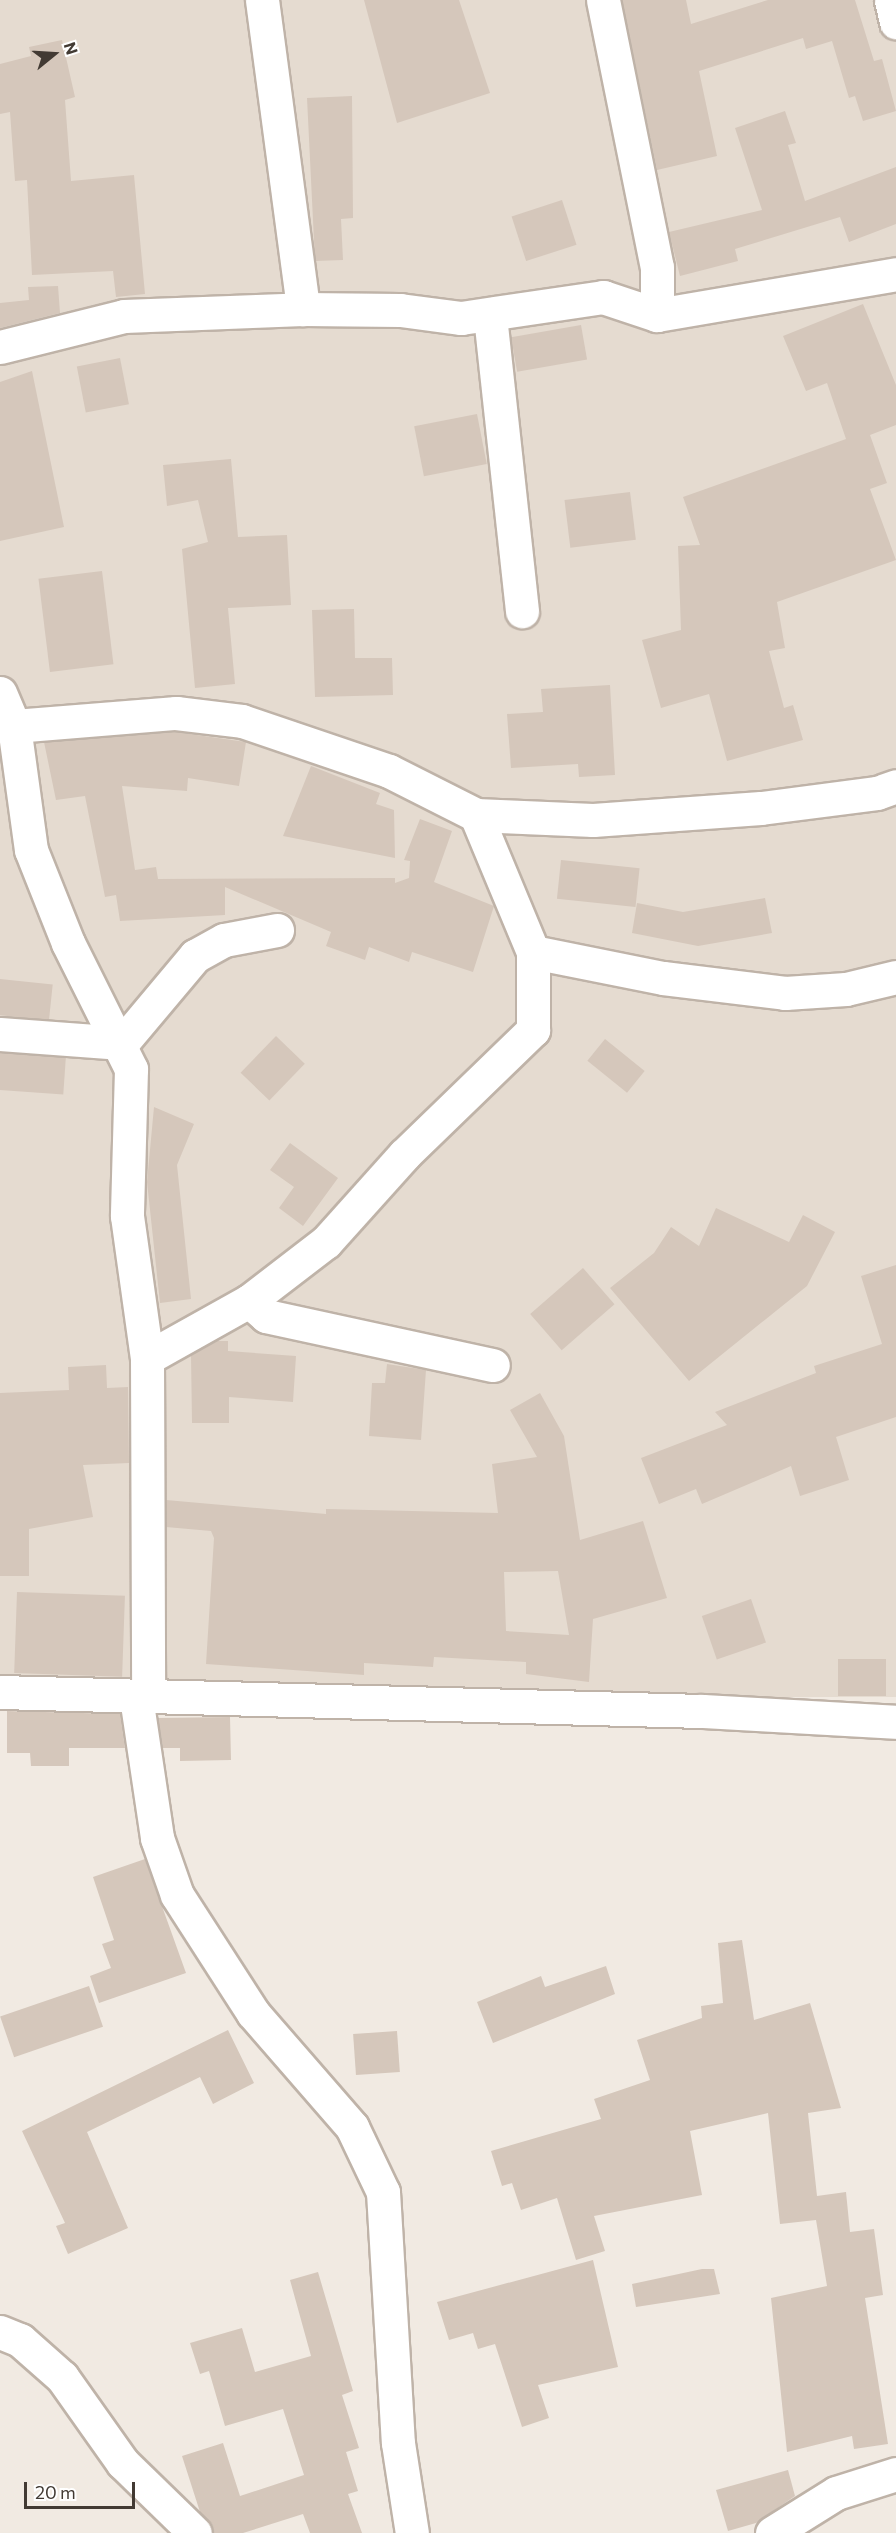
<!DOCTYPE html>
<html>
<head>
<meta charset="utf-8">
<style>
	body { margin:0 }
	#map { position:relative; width:896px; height:2533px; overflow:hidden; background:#f1eae2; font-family:Commissioner,sans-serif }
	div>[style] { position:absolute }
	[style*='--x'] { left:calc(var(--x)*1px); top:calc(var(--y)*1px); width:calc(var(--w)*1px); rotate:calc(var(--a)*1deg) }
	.residential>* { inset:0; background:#e5dbd0; transform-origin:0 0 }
	.building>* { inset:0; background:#d5c7bb; transform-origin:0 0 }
	.roads { filter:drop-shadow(2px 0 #bfb3a8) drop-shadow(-2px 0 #bfb3a8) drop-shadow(0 2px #bfb3a8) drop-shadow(0 -2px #bfb3a8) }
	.street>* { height:33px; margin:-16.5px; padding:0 16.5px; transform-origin:16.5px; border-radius:16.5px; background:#fff }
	span { translate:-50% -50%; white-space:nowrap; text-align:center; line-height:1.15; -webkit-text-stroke:4.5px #fff; paint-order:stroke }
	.north { position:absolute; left:24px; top:24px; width:60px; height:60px; -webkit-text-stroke:4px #fff; paint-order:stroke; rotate:72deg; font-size:16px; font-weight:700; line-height:24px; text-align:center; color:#423a33 }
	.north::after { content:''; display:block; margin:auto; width:21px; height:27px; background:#423a33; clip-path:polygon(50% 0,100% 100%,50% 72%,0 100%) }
	.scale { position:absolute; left:24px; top:2482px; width:111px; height:27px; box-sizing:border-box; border:3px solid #423a33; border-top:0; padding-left:8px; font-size:18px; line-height:21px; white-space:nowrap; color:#423a33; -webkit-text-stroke:4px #fff; paint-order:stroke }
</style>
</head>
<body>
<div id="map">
	<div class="residential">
		<div style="left:0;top:0;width:896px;height:1697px"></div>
	</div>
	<div class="building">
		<div style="clip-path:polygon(364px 0,459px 0,490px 93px,397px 123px)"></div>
		<div style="clip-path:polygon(622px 0,686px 0,691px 24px,768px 0,855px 0,874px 61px,882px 59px,896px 111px,863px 121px,855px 96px,849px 98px,832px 41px,806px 49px,803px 38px,699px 71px,717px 156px,657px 170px)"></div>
		<div style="clip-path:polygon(62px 40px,75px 97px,65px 100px,71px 181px,134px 175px,145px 294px,116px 297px,113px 271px,32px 275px,27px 180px,15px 181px,10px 112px,0 114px,0 64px,31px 56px,29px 47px)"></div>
		<div style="clip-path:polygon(352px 96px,353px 218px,341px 219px,343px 260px,315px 261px,307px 98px)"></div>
		<div style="clip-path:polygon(785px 111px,796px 143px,788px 145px,805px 201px,896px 167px,896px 224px,849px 242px,840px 217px,735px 249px,738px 261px,680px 276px,669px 232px,762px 210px,735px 128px)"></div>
		<div style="left:562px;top:200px;width:47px;height:53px;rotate:72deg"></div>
		<div style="clip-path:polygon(58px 286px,60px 313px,0 328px,0 303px,29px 300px,28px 287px)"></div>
		<div style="clip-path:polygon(863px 304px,896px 385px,896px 425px,870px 435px,887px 483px,870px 489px,896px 560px,777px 602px,785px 648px,769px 651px,784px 708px,793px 705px,803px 740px,727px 761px,709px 694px,661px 708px,642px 640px,681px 630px,678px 546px,700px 545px,683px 497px,846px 439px,827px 383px,806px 391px,783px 336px)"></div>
		<div style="left:581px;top:325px;width:35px;height:71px;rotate:80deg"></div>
		<div style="left:120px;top:358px;width:47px;height:44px;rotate:79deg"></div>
		<div style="clip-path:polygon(32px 371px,64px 527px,0 541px,0 382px)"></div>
		<div style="left:477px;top:414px;width:51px;height:64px;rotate:79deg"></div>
		<div style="clip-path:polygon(231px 459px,238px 537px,287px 535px,291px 605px,228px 608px,235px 684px,195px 688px,182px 549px,208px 542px,198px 500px,167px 506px,163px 465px)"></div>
		<div style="left:630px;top:492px;width:48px;height:66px;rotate:83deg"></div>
		<div style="left:102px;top:571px;width:94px;height:64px;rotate:83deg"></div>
		<div style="clip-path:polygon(354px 609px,355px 658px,392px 658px,393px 695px,315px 697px,312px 610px)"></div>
		<div style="clip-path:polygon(610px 685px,615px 775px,579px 777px,578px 764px,511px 768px,507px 714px,543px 712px,541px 689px)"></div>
		<div style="clip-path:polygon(176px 732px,246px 742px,239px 786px,188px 778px,187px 791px,122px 786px,135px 870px,156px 867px,158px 879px,395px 878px,395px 883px,409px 878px,410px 861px,404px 860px,420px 819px,452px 831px,434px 882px,494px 906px,473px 972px,412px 952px,409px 962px,369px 947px,365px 960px,326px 946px,331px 932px,225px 887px,225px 915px,120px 921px,116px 895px,105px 897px,85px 796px,56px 800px,44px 742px)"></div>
		<div style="clip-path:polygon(311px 766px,380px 793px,376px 804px,394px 810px,395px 858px,283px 836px)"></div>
		<div style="left:561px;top:860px;width:79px;height:39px;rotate:6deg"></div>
		<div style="clip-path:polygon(765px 898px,772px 933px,698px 946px,632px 933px,637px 903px,683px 912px)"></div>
		<div style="left:0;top:979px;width:53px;height:36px;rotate:6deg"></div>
		<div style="left:276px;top:1036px;width:40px;height:51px;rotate:44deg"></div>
		<div style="left:605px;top:1039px;width:51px;height:28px;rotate:39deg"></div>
		<div style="left:0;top:1053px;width:66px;height:37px;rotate:4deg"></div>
		<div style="clip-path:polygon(154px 1107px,194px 1124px,177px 1165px,191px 1299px,160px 1303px,147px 1182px)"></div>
		<div style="clip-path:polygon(290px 1143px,338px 1178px,303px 1226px,279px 1208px,294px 1187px,270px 1170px)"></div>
		<div style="clip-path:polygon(716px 1208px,789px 1242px,803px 1215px,835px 1232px,807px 1286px,689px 1381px,610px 1288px,654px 1253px,671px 1227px,699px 1246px)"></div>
		<div style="clip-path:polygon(896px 1265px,896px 1417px,836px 1437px,849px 1480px,800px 1496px,791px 1466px,702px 1504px,696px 1489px,659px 1504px,641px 1458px,727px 1425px,715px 1412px,816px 1373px,814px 1366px,882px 1344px,861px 1276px)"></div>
		<div style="left:583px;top:1268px;width:48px;height:70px;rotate:49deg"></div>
		<div style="clip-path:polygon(216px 1341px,228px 1341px,228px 1351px,296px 1356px,293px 1402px,229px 1397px,229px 1423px,192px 1423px,191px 1355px)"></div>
		<div style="clip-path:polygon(387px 1364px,426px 1370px,421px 1440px,369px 1436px,372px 1383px,385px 1383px)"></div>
		<div style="clip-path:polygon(106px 1365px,107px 1388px,128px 1387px,129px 1463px,83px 1465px,93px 1517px,29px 1529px,29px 1576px,0 1576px,0 1393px,69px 1390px,68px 1367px)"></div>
		<div style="clip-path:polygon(evenodd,540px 1393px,564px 1436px,580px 1540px,643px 1521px,667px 1598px,593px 1619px,589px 1682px,526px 1674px,526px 1662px,434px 1657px,433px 1667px,364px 1663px,364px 1675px,206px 1664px,214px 1538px,211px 1531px,166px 1527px,166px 1500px,326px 1514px,326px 1509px,498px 1513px,492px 1464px,537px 1457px,510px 1410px,540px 1393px,558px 1571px,569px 1635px,506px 1631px,504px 1572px,558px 1571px)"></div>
		<div style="left:17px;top:1592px;width:108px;height:81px;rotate:2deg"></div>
		<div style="left:751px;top:1599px;width:46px;height:52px;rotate:71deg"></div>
		<div style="left:838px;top:1659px;width:48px;height:37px"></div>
		<div style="clip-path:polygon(7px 1711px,120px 1714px,125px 1748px,69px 1748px,69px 1766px,31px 1766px,30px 1753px,7px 1753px)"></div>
		<div style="clip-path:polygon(230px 1717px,231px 1760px,180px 1761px,180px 1748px,163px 1748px,158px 1718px)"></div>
		<div style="clip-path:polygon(145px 1859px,186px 1973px,99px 2003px,90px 1976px,111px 1968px,102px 1944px,114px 1940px,93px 1877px)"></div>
		<div style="clip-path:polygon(742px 1940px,754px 2020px,810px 2003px,841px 2108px,808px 2113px,817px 2196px,846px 2192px,850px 2232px,874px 2229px,883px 2295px,865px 2298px,888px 2444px,854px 2449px,852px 2436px,787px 2452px,771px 2298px,827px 2286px,816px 2220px,780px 2224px,768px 2113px,690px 2131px,702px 2195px,594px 2216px,605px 2251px,576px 2260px,557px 2198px,521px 2210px,512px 2183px,502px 2186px,491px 2151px,601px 2119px,594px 2099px,650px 2080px,637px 2040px,702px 2018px,701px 2006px,723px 2003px,718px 1943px)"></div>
		<div style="clip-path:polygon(606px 1966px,615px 1994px,493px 2043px,477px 2002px,541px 1976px,545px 1987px)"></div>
		<div style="left:89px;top:1986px;width:43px;height:94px;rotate:71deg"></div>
		<div style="clip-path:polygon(228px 2030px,254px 2083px,213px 2104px,200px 2077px,87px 2132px,128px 2228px,68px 2254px,56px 2226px,65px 2223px,22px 2131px)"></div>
		<div style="left:397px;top:2031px;width:41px;height:44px;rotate:86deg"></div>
		<div style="clip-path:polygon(593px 2260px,618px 2367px,538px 2385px,549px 2418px,522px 2427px,495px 2344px,478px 2349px,473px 2333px,449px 2340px,437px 2302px)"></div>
		<div style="clip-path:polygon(702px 2269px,714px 2269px,720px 2294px,636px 2307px,632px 2284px)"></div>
		<div style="clip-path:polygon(318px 2272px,353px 2391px,342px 2395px,359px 2448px,346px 2452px,358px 2491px,348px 2494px,362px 2533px,310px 2533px,303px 2514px,243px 2533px,213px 2533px,200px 2512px,182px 2456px,223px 2443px,240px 2496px,304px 2475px,283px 2409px,225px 2426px,209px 2371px,200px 2374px,190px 2343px,242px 2328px,255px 2372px,311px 2356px,290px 2280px)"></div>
		<div style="clip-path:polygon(788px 2470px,795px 2496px,756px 2523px,728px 2531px,716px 2490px)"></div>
	</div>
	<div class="roads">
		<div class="street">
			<div style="--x:262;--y:0;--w:312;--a:82.4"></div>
			<div style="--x:603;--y:0;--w:272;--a:78.6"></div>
			<div style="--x:657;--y:267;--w:48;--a:90"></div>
			<div style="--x:891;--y:0;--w:23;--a:77"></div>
			<div style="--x:490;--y:316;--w:297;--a:83.8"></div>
			<div style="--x:0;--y:347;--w:128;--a:-14"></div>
			<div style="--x:124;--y:316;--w:179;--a:-2.2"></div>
			<div style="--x:303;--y:309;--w:97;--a:0.6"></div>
			<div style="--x:400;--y:310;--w:62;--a:7.5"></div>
			<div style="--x:461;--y:318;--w:144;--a:-8.4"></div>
			<div style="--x:603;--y:297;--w:57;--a:18.4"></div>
			<div style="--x:657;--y:315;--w:242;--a:-9.7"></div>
			<div style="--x:0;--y:693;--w:36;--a:67"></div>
			<div style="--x:14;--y:726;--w:125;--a:82.2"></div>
			<div style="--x:31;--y:850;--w:100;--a:68.3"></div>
			<div style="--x:68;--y:943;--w:141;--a:63.4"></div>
			<div style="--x:131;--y:1069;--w:147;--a:91.6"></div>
			<div style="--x:127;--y:1216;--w:143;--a:82"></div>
			<div style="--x:147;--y:1358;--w:339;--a:89.8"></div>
			<div style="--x:14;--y:726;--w:163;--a:-4.6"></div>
			<div style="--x:176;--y:713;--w:66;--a:6.9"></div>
			<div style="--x:242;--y:721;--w:155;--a:18.8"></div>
			<div style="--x:389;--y:771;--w:97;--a:26.8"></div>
			<div style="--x:476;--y:815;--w:117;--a:2.4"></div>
			<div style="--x:593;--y:820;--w:168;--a:-4.1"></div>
			<div style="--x:761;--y:808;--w:117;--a:-7.4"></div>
			<div style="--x:877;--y:793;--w:20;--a:-20"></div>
			<div style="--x:533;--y:952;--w:133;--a:11.3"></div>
			<div style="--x:663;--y:978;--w:123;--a:7"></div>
			<div style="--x:785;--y:993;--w:61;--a:-3.8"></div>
			<div style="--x:846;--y:989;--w:51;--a:-13.5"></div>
			<div style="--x:0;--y:1034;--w:122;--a:4.2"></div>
			<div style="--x:122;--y:1043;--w:114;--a:-50"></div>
			<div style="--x:195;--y:956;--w:33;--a:-29"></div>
			<div style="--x:224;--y:940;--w:54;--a:-10.7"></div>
			<div style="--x:249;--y:1301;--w:23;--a:41"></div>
			<div style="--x:266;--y:1316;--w:232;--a:12.2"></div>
			<div style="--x:147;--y:1358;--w:117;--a:-29.2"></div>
			<div style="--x:249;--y:1301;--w:97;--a:-37.5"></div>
			<div style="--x:326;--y:1242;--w:117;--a:-48.1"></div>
			<div style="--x:404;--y:1155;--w:180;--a:-44.1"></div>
			<div style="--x:533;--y:1030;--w:78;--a:-90"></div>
			<div style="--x:533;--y:952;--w:148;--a:-112.6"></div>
			<div style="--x:0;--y:1692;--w:702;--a:1.55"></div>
			<div style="--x:702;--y:1711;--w:194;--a:3.2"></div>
			<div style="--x:136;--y:1697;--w:143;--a:81.5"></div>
			<div style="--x:157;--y:1838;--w:60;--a:70.7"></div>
			<div style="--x:177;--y:1895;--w:140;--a:57.2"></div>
			<div style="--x:253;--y:2013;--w:151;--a:49"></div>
			<div style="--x:352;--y:2127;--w:72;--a:64.5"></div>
			<div style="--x:383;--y:2192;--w:251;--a:86.6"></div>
			<div style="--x:398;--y:2443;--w:91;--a:81.2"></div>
			<div style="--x:0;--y:2332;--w:22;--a:22"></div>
			<div style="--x:20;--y:2340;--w:56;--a:41.4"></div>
			<div style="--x:62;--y:2377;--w:105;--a:54.7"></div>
			<div style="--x:123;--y:2463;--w:100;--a:44.2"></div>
			<div style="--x:772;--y:2533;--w:75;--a:-32"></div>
			<div style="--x:836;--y:2493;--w:63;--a:-17.6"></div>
		</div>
	</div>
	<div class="north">N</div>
	<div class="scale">20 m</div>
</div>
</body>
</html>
